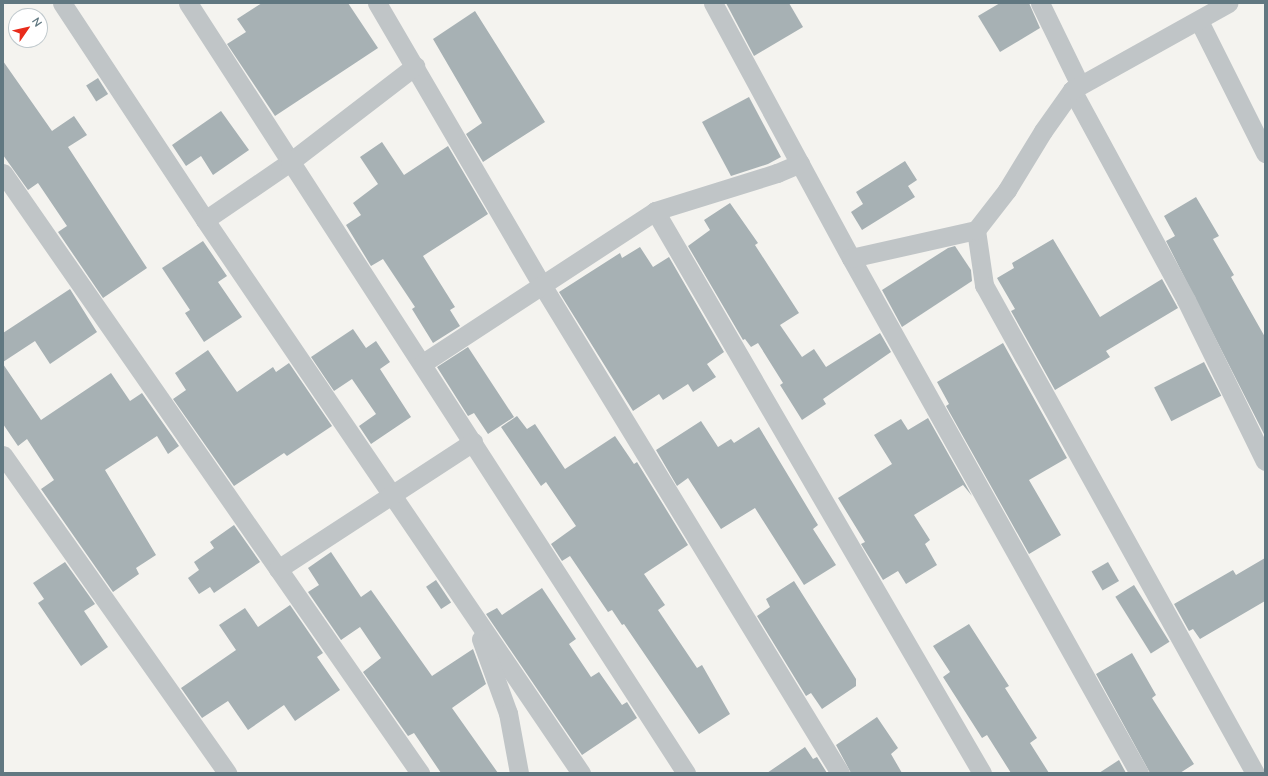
<!DOCTYPE html>
<html>
<head>
<meta charset="utf-8">
<style>
	body { margin:0 }
	#map { position:relative; width:1268px; height:776px; overflow:hidden; background:#f4f3ef; font-family:Mulish,sans-serif }
	div>[style] { position:absolute }
	[style*='--x'] { left:calc(var(--x)*1px); top:calc(var(--y)*1px); width:calc(var(--w)*1px); rotate:calc(var(--a)*1deg) }
	.building>* { inset:0; background:#a7b1b4; transform-origin:0 0 }
	.minor>* { height:19px; margin:-9.5px; padding:0 9.5px; transform-origin:9.5px; border-radius:9.5px; background:#c0c5c7 }
	span { translate:-50% -50%; white-space:nowrap; text-align:center; line-height:1.15; -webkit-text-stroke:4px #fff; paint-order:stroke }
	.frame { position:absolute; inset:0; border:4px solid #617881; pointer-events:none }
	.north { position:absolute; left:8px; top:8px; width:40px; height:40px; box-sizing:border-box; background:#fff; border:1px solid #c0c9cd; border-radius:50%; rotate:56deg; font-size:11px; font-weight:700; line-height:16px; text-align:center; color:#617881 }
	.north::after { content:''; display:block; margin:auto; width:14px; height:18px; background:#e82b1b; clip-path:polygon(50% 0,100% 100%,50% 72%,0 100%) }
</style>
</head>
<body>
<div id="map">
	<div class="building">
		<div style="clip-path:polygon(262px 3px,348px 3px,378px 48px,275px 116px,227px 44px,246px 32px,237px 19px)"></div>
		<div style="clip-path:polygon(726px 3px,789px 3px,803px 27px,754px 56px)"></div>
		<div style="clip-path:polygon(1000px 3px,1029px 3px,1040px 28px,1000px 52px,978px 16px)"></div>
		<div style="clip-path:polygon(475px 11px,545px 122px,483px 162px,466px 134px,482px 123px,433px 39px)"></div>
		<div style="clip-path:polygon(3px 61px,52px 131px,74px 116px,87px 135px,68px 147px,147px 268px,103px 298px,58px 232px,67px 226px,38px 183px,28px 190px,3px 155px)"></div>
		<div style="left:98px;top:78px;width:19px;height:14px;rotate:58deg"></div>
		<div style="clip-path:polygon(749px 97px,781px 157px,768px 164px,731px 176px,702px 122px)"></div>
		<div style="clip-path:polygon(221px 111px,249px 150px,213px 175px,201px 156px,186px 166px,172px 145px)"></div>
		<div style="clip-path:polygon(382px 142px,404px 175px,448px 146px,488px 214px,423px 256px,455px 307px,450px 310px,460px 326px,433px 343px,412px 309px,415px 307px,383px 259px,371px 266px,346px 225px,361px 215px,353px 203px,378px 184px,360px 157px)"></div>
		<div style="clip-path:polygon(905px 161px,917px 180px,908px 186px,915px 197px,862px 230px,851px 212px,863px 204px,856px 192px)"></div>
		<div style="clip-path:polygon(1196px 197px,1219px 236px,1213px 239px,1234px 275px,1231px 277px,1265px 337px,1265px 436px,1166px 241px,1175px 236px,1164px 216px)"></div>
		<div style="clip-path:polygon(730px 203px,758px 243px,755px 245px,799px 313px,780px 325px,802px 357px,814px 349px,826px 367px,880px 333px,891px 352px,823px 399px,826px 404px,802px 420px,780px 385px,783px 383px,758px 343px,751px 347px,745px 339px,743px 340px,688px 246px,710px 230px,704px 220px)"></div>
		<div style="clip-path:polygon(1053px 239px,1100px 317px,1162px 279px,1178px 308px,1106px 351px,1110px 357px,1055px 390px,1011px 311px,1015px 309px,997px 278px,1014px 268px,1012px 263px)"></div>
		<div style="clip-path:polygon(203px 241px,227px 276px,218px 282px,242px 317px,204px 342px,185px 313px,190px 310px,162px 268px)"></div>
		<div style="clip-path:polygon(955px 246px,971px 270px,972px 281px,902px 327px,882px 290px,948px 248px)"></div>
		<div style="clip-path:polygon(640px 247px,653px 267px,669px 257px,724px 352px,707px 364px,716px 377px,693px 392px,688px 384px,663px 400px,659px 394px,633px 411px,559px 292px,620px 253px,622px 258px)"></div>
		<div style="clip-path:polygon(70px 289px,97px 332px,50px 364px,35px 341px,3px 362px,3px 333px)"></div>
		<div style="clip-path:polygon(353px 329px,366px 348px,376px 341px,390px 362px,380px 369px,411px 417px,371px 444px,359px 426px,376px 414px,352px 379px,334px 391px,311px 357px)"></div>
		<div style="clip-path:polygon(1003px 343px,1067px 458px,1029px 480px,1061px 535px,1029px 554px,946px 406px,949px 404px,937px 382px)"></div>
		<div style="clip-path:polygon(468px 347px,514px 417px,488px 434px,474px 413px,468px 416px,437px 367px)"></div>
		<div style="clip-path:polygon(208px 350px,237px 392px,273px 367px,276px 372px,289px 363px,332px 426px,287px 456px,284px 453px,234px 486px,173px 399px,186px 390px,175px 373px)"></div>
		<div style="left:1204px;top:362px;width:38px;height:56px;rotate:63deg"></div>
		<div style="clip-path:polygon(3px 364px,41px 420px,111px 373px,130px 401px,142px 393px,179px 446px,168px 454px,157px 436px,105px 470px,156px 555px,136px 568px,139px 574px,113px 592px,41px 489px,54px 480px,27px 439px,18px 446px,3px 424px)"></div>
		<div style="clip-path:polygon(517px 416px,527px 429px,535px 424px,565px 469px,615px 436px,634px 464px,637px 462px,688px 545px,644px 574px,665px 605px,658px 610px,697px 668px,702px 665px,730px 714px,699px 734px,624px 624px,622px 625px,612px 610px,608px 612px,570px 556px,562px 561px,551px 544px,576px 526px,546px 482px,541px 486px,501px 427px)"></div>
		<div style="clip-path:polygon(928px 418px,972px 496px,963px 485px,914px 515px,930px 540px,925px 544px,937px 565px,906px 584px,898px 571px,883px 580px,861px 544px,865px 542px,838px 498px,892px 464px,874px 435px,901px 419px,908px 430px)"></div>
		<div style="clip-path:polygon(701px 421px,718px 447px,731px 439px,734px 443px,759px 427px,818px 525px,813px 529px,836px 565px,804px 585px,755px 508px,721px 529px,688px 478px,677px 486px,656px 450px)"></div>
		<div style="clip-path:polygon(234px 525px,260px 562px,214px 593px,210px 587px,199px 594px,188px 578px,199px 570px,194px 562px,214px 548px,210px 542px)"></div>
		<div style="clip-path:polygon(331px 552px,361px 597px,371px 590px,432px 676px,473px 649px,486px 684px,452px 708px,498px 773px,441px 773px,414px 733px,408px 736px,363px 672px,381px 658px,360px 627px,341px 640px,308px 592px,319px 585px,308px 568px)"></div>
		<div style="clip-path:polygon(1265px 558px,1265px 601px,1200px 639px,1193px 629px,1189px 631px,1174px 604px,1233px 570px,1236px 575px)"></div>
		<div style="clip-path:polygon(65px 562px,95px 604px,84px 611px,108px 647px,81px 666px,38px 603px,44px 599px,33px 583px)"></div>
		<div style="left:1108px;top:562px;width:22px;height:19px;rotate:60deg"></div>
		<div style="left:436px;top:580px;width:27px;height:12px;rotate:56deg"></div>
		<div style="clip-path:polygon(794px 581px,856px 679px,856px 686px,822px 709px,811px 693px,806px 696px,757px 616px,770px 607px,766px 599px)"></div>
		<div style="left:1134px;top:585px;width:67px;height:22px;rotate:58deg"></div>
		<div style="clip-path:polygon(542px 588px,576px 639px,569px 644px,591px 677px,599px 672px,622px 705px,627px 702px,637px 718px,582px 755px,486px 614px,497px 608px,502px 615px)"></div>
		<div style="clip-path:polygon(290px 605px,323px 653px,317px 657px,340px 690px,295px 721px,284px 705px,248px 730px,228px 701px,202px 718px,181px 688px,236px 650px,219px 625px,245px 608px,258px 627px)"></div>
		<div style="clip-path:polygon(969px 624px,1009px 686px,1005px 688px,1037px 738px,1030px 743px,1049px 773px,1011px 773px,987px 735px,982px 738px,943px 677px,950px 672px,933px 646px)"></div>
		<div style="clip-path:polygon(1132px 653px,1156px 695px,1152px 698px,1194px 764px,1180px 773px,1150px 773px,1096px 674px)"></div>
		<div style="clip-path:polygon(877px 717px,898px 748px,891px 754px,902px 773px,851px 773px,836px 745px)"></div>
		<div style="clip-path:polygon(805px 747px,813px 759px,817px 757px,827px 773px,767px 773px)"></div>
		<div style="clip-path:polygon(1119px 760px,1126px 773px,1099px 773px)"></div>
	</div>
	<div class="minor">
		<div style="--x:62;--y:3;--w:260;--a:56.6"></div>
		<div style="--x:205;--y:220;--w:669;--a:55.79"></div>
		<div style="--x:188;--y:3;--w:917;--a:57.11"></div>
		<div style="--x:377;--y:3;--w:327;--a:59.7"></div>
		<div style="--x:542;--y:285;--w:572;--a:58.59"></div>
		<div style="--x:713;--y:3;--w:290;--a:61.6"></div>
		<div style="--x:851;--y:258;--w:590;--a:60.79"></div>
		<div style="--x:1040;--y:3;--w:91;--a:64"></div>
		<div style="--x:1199;--y:21;--w:148;--a:63.4"></div>
		<div style="--x:1072;--y:90;--w:239;--a:61.5"></div>
		<div style="--x:1186;--y:300;--w:179;--a:63.9"></div>
		<div style="--x:3;--y:173;--w:731;--a:55.2"></div>
		<div style="--x:655;--y:211;--w:650;--a:59.81"></div>
		<div style="--x:205;--y:220;--w:103;--a:-34.3"></div>
		<div style="--x:290;--y:162;--w:158;--a:-37.5"></div>
		<div style="--x:976;--y:230;--w:56;--a:81.7"></div>
		<div style="--x:984;--y:285;--w:558;--a:60.96"></div>
		<div style="--x:851;--y:258;--w:128;--a:-12.6"></div>
		<div style="--x:976;--y:230;--w:51;--a:-52.2"></div>
		<div style="--x:1007;--y:190;--w:69;--a:-58.6"></div>
		<div style="--x:1043;--y:131;--w:50;--a:-54.7"></div>
		<div style="--x:1072;--y:90;--w:179;--a:-29.1"></div>
		<div style="--x:423;--y:363;--w:277;--a:-33.2"></div>
		<div style="--x:655;--y:211;--w:128;--a:-17.3"></div>
		<div style="--x:777;--y:173;--w:25;--a:-23"></div>
		<div style="--x:3;--y:455;--w:389;--a:54.8"></div>
		<div style="--x:278;--y:569;--w:233;--a:-33.1"></div>
		<div style="--x:481;--y:639;--w:79;--a:70"></div>
		<div style="--x:508;--y:713;--w:61;--a:79.6"></div>
	</div>
	<div class="frame"></div>
	<div class="north">N</div>
</div>
</body>
</html>
